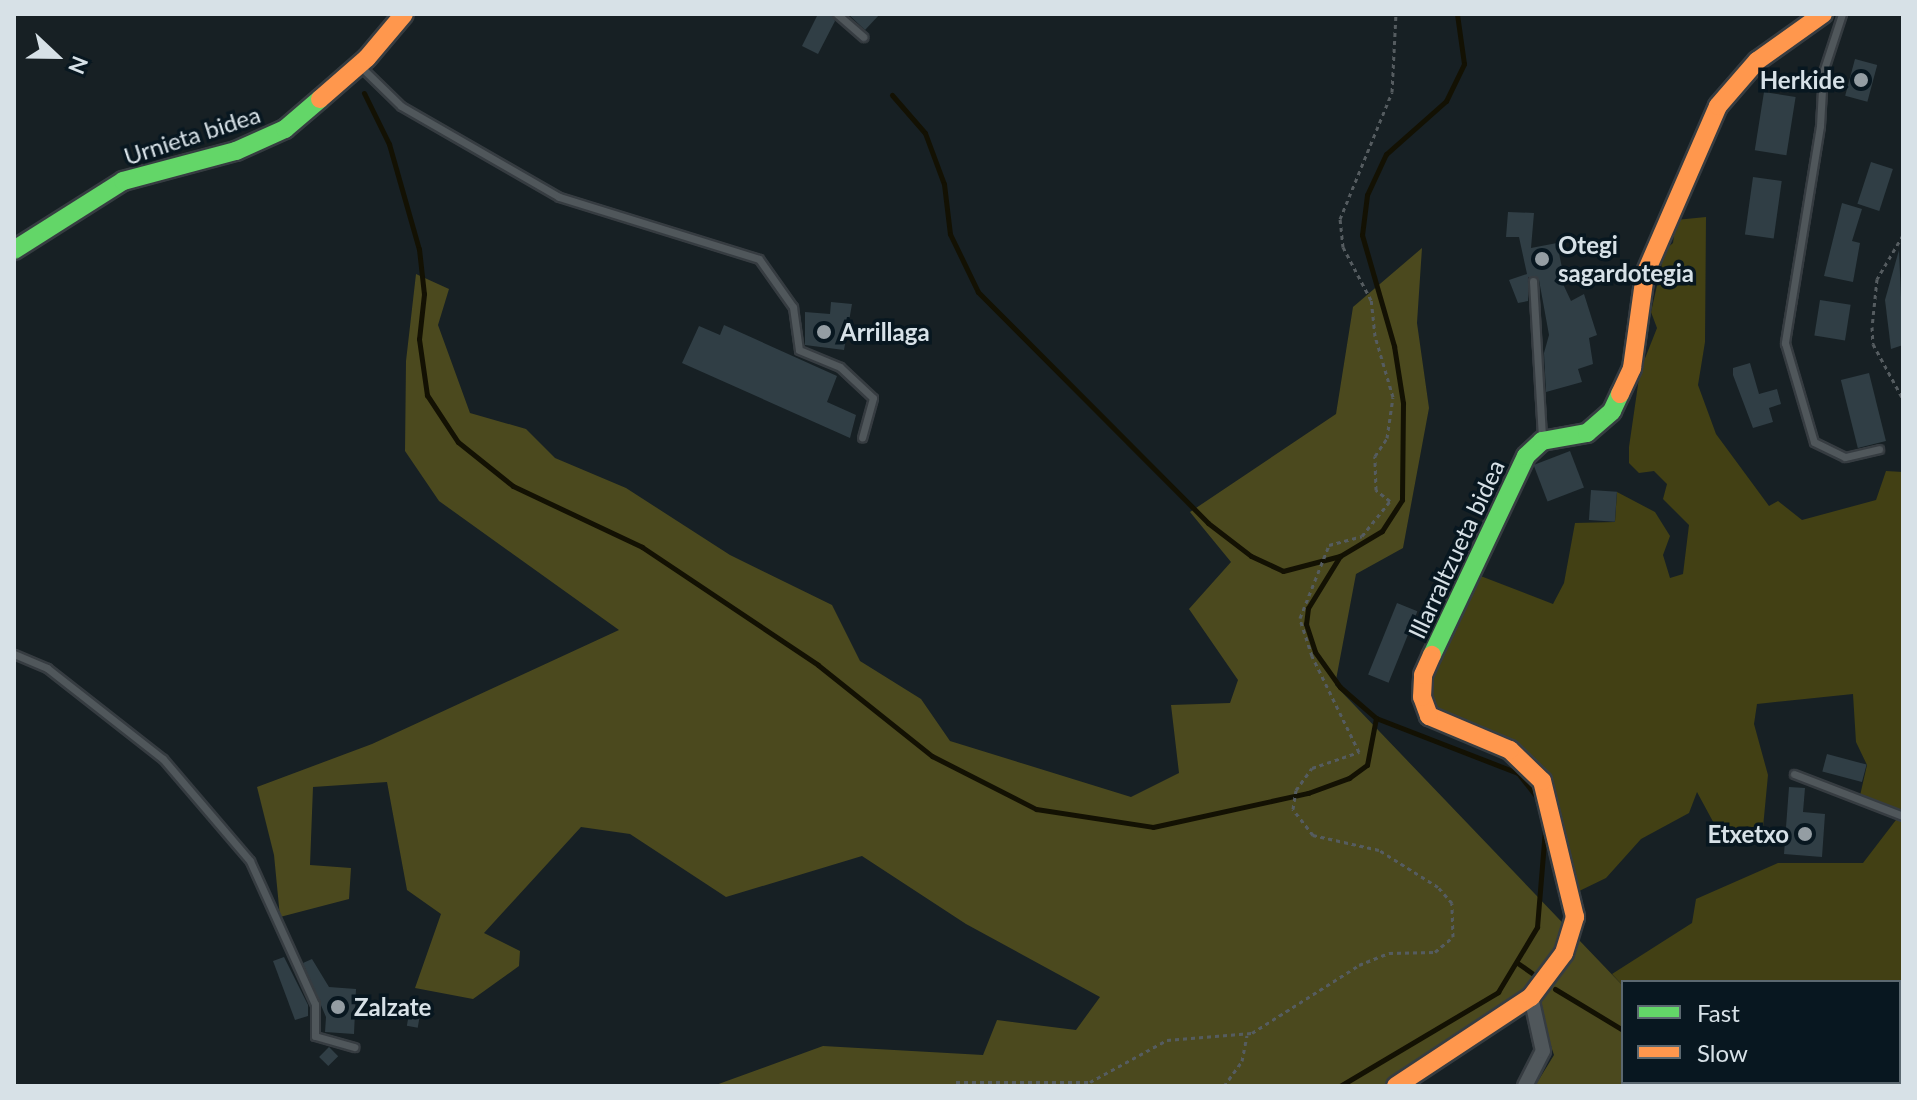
<!DOCTYPE html>
<html>
<head>
<meta charset="utf-8">
<style>
	body { margin:0 }
	#map { position:relative; width:1917px; height:1100px; overflow:hidden; background:#172024; font-family:Lato,sans-serif }
	div>[style] { position:absolute }
	[style*='--x'] { left:calc(var(--x)*1px); top:calc(var(--y)*1px); width:calc(var(--w)*1px); rotate:calc(var(--a)*1deg) }
	.green>* { inset:0; background:#424014 }
	.forest>* { inset:0; background:#4b491e }
	.stream>* { height:5px; margin:-2.5px; padding:0 2.5px; transform-origin:2.5px; border-radius:2.5px; background:#131103 }
	.building>* { inset:0; background:#303e45; transform-origin:0 0 }
	.path>* { height:3px; margin-top:-1.5px; transform-origin:0; background:repeating-linear-gradient(90deg,#555c60 0 4px,transparent 0 8px) }
	.roads { filter:drop-shadow(2px 0 #363c41) drop-shadow(-2px 0 #363c41) drop-shadow(0 2px #363c41) drop-shadow(0 -2px #363c41) }
	.lane>* { height:7px; margin:-3.5px; padding:0 3.5px; transform-origin:3.5px; border-radius:3.5px; background:#50575b }
	.street>* { height:14px; margin:-7px; padding:0 7px; transform-origin:7px; border-radius:7px; background:#50575b }
	.fast>* { height:18px; margin:-9px; padding:0 9px; transform-origin:9px; border-radius:9px; background:#63d668 }
	.slow>* { height:18px; margin:-9px; padding:0 9px; transform-origin:9px; border-radius:9px; background:#ff974d }
	.dots>* { width:22px; height:22px; translate:-50% -50%; box-sizing:border-box; border:4px solid #081720; border-radius:50% }
	span { translate:-50% -50%; white-space:nowrap; text-align:center; line-height:1.15; -webkit-text-stroke:7px #081720; paint-order:stroke }
	.poi-label { font-size:24px; color:#d7e1e7; font-weight:700 }
	.right { translate:-100% -50%; text-align:right }
	.left { translate:0 -50%; text-align:left }
	.street-label { font-size:24px; color:#d7e1e7 }
	.frame { position:absolute; inset:0; border:16px solid #d7e1e7; pointer-events:none }
	.legend { position:absolute; left:1621px; top:980px; width:280px; height:104px; box-sizing:border-box; background:#081720; border:2px solid #5b6870; margin:0; padding:10px 14px; list-style:none; font-size:24px; color:#d7e1e7 }
	.legend li { display:flex; align-items:center; gap:16px; height:40px }
	.legend b { width:40px; border:2px solid #5b6870 }
	.north { position:absolute; left:16px; top:16px; width:80px; height:80px; -webkit-text-stroke:6px #081720; paint-order:stroke; rotate:112deg; font-size:22px; font-weight:700; line-height:32px; text-align:center; color:#d7e1e7 }
	.north::after { content:''; display:block; margin:auto; width:28px; height:36px; background:#d7e1e7; clip-path:polygon(50% 0,100% 100%,50% 72%,0 100%) }
</style>
</head>
<body>
<div id="map">
	<div class="green">
		<div style="clip-path:polygon(1706px 217px,1705px 342px,1698px 385px,1716px 434px,1769px 506px,1778px 501px,1802px 520px,1876px 500px,1886px 471px,1903px 472px,1903px 1086px,1735px 1082px,1899px 1082px,1899px 982px,1623px 986px,1612px 974px,1692px 923px,1696px 899px,1778px 863px,1863px 863px,1899px 816px,1859px 800px,1867px 765px,1856px 742px,1853px 694px,1757px 704px,1754px 724px,1768px 775px,1762px 838px,1743px 844px,1724px 842px,1697px 792px,1689px 813px,1641px 839px,1606px 878px,1573px 894px,1542px 781px,1441px 714px,1431px 699px,1431px 673px,1478px 575px,1553px 604px,1564px 583px,1575px 523px,1615px 522px,1617px 492px,1655px 512px,1670px 536px,1663px 555px,1670px 578px,1683px 574px,1689px 525px,1663px 499px,1667px 484px,1654px 471px,1639px 473px,1629px 463px,1629px 447px,1640px 371px,1657px 328px,1651px 312px,1665px 250px,1673px 243px,1676px 220px)"></div>
	</div>
	<div class="forest">
		<div style="clip-path:polygon(1422px 248px,1417px 323px,1429px 408px,1403px 548px,1356px 574px,1335px 685px,1623px 986px,1623px 1082px,1744px 1086px,1535px 1086px,1554px 1055px,1531px 986px,1387px 1086px,713px 1086px,823px 1046px,983px 1055px,997px 1020px,1076px 1030px,1100px 997px,966px 924px,862px 856px,726px 897px,630px 834px,581px 827px,484px 933px,520px 951px,519px 966px,473px 999px,415px 988px,441px 914px,407px 890px,387px 782px,313px 787px,310px 865px,351px 868px,349px 899px,280px 917px,274px 855px,257px 787px,372px 744px,619px 630px,439px 501px,405px 451px,406px 361px,416px 274px,449px 289px,438px 325px,470px 413px,526px 429px,555px 458px,626px 488px,730px 555px,832px 605px,860px 661px,921px 699px,950px 741px,1131px 797px,1179px 773px,1171px 705px,1230px 703px,1238px 680px,1189px 609px,1231px 562px,1190px 512px,1336px 414px,1353px 307px)"></div>
	</div>
	<div class="stream">
		<div style="--x:1457;--y:14;--w:50;--a:82"></div>
		<div style="--x:1464;--y:64;--w:41;--a:115.9"></div>
		<div style="--x:1446;--y:101;--w:80;--a:138.5"></div>
		<div style="--x:1386;--y:154;--w:45;--a:114.9"></div>
		<div style="--x:1367;--y:195;--w:40;--a:97.1"></div>
		<div style="--x:1362;--y:235;--w:116;--a:73.9"></div>
		<div style="--x:1394;--y:346;--w:58;--a:81"></div>
		<div style="--x:1403;--y:403;--w:97;--a:90.6"></div>
		<div style="--x:1402;--y:500;--w:37;--a:123"></div>
		<div style="--x:1382;--y:531;--w:49;--a:149.2"></div>
		<div style="--x:1340;--y:556;--w:61;--a:121.6"></div>
		<div style="--x:1308;--y:608;--w:16;--a:97"></div>
		<div style="--x:1306;--y:624;--w:29;--a:72"></div>
		<div style="--x:1315;--y:652;--w:43;--a:54.5"></div>
		<div style="--x:1340;--y:687;--w:48;--a:40.7"></div>
		<div style="--x:1376;--y:718;--w:152;--a:21.2"></div>
		<div style="--x:1518;--y:773;--w:31;--a:52"></div>
		<div style="--x:364;--y:93;--w:57;--a:63.9"></div>
		<div style="--x:389;--y:144;--w:109;--a:74.1"></div>
		<div style="--x:419;--y:249;--w:45;--a:83.7"></div>
		<div style="--x:424;--y:294;--w:45;--a:96.3"></div>
		<div style="--x:419;--y:339;--w:57;--a:81.9"></div>
		<div style="--x:427;--y:395;--w:56;--a:56.6"></div>
		<div style="--x:458;--y:442;--w:70;--a:38.7"></div>
		<div style="--x:513;--y:486;--w:143;--a:25.3"></div>
		<div style="--x:642;--y:547;--w:212;--a:33.8"></div>
		<div style="--x:818;--y:665;--w:146;--a:38.6"></div>
		<div style="--x:932;--y:756;--w:117;--a:27"></div>
		<div style="--x:1036;--y:809;--w:118;--a:8.7"></div>
		<div style="--x:1153;--y:827;--w:159;--a:-12.4"></div>
		<div style="--x:1308;--y:793;--w:44;--a:-20.1"></div>
		<div style="--x:1349;--y:778;--w:22;--a:-36"></div>
		<div style="--x:1367;--y:765;--w:48;--a:-79.2"></div>
		<div style="--x:892;--y:95;--w:50;--a:49"></div>
		<div style="--x:925;--y:133;--w:54;--a:69.6"></div>
		<div style="--x:944;--y:184;--w:50;--a:83.2"></div>
		<div style="--x:950;--y:234;--w:64;--a:64.2"></div>
		<div style="--x:978;--y:292;--w:326;--a:45.1"></div>
		<div style="--x:1208;--y:523;--w:54;--a:37.5"></div>
		<div style="--x:1251;--y:556;--w:35;--a:25"></div>
		<div style="--x:1283;--y:571;--w:59;--a:-14.7"></div>
		<div style="--x:1519;--y:964;--w:16;--a:35"></div>
		<div style="--x:1555;--y:989;--w:79;--a:31.1"></div>
		<div style="--x:1700;--y:1082;--w:6;--a:39"></div>
		<div style="--x:1340;--y:1086;--w:184;--a:-30.7"></div>
		<div style="--x:1498;--y:992;--w:76;--a:-59"></div>
		<div style="--x:1537;--y:927;--w:98;--a:-85.3"></div>
	</div>
	<div class="building">
		<div style="clip-path:polygon(818px 14px,831px 14px,835px 21px,818px 54px,802px 46px)"></div>
		<div style="clip-path:polygon(848px 14px,880px 14px,865px 30px)"></div>
		<div style="left:1855px;top:59px;width:23px;height:38px;rotate:15deg"></div>
		<div style="left:1764px;top:92px;width:32px;height:59px;rotate:9deg"></div>
		<div style="left:1871px;top:162px;width:23px;height:44px;rotate:18deg"></div>
		<div style="left:1753px;top:177px;width:29px;height:58px;rotate:8deg"></div>
		<div style="clip-path:polygon(1842px 203px,1862px 209px,1852px 241px,1860px 243px,1853px 282px,1824px 276px)"></div>
		<div style="clip-path:polygon(1508px 212px,1534px 213px,1531px 248px,1557px 243px,1562px 268px,1556px 269px,1571px 301px,1584px 294px,1597px 335px,1589px 338px,1593px 364px,1578px 369px,1582px 382px,1546px 392px,1544px 353px,1549px 335px,1539px 280px,1528px 277px,1528px 301px,1518px 303px,1509px 280px,1527px 274px,1519px 237px,1506px 237px)"></div>
		<div style="clip-path:polygon(1899px 250px,1903px 345px,1891px 349px,1885px 300px)"></div>
		<div style="left:1820px;top:300px;width:31px;height:36px;rotate:9deg"></div>
		<div style="clip-path:polygon(831px 302px,852px 304px,844px 350px,805px 345px,805px 312px,830px 314px)"></div>
		<div style="clip-path:polygon(724px 325px,837px 376px,827px 402px,856px 415px,850px 438px,682px 363px,699px 326px,720px 335px)"></div>
		<div style="clip-path:polygon(1750px 363px,1759px 394px,1777px 389px,1781px 404px,1769px 408px,1773px 422px,1753px 428px,1733px 375px,1733px 368px)"></div>
		<div style="left:1869px;top:373px;width:70px;height:29px;rotate:76deg"></div>
		<div style="left:1570px;top:451px;width:39px;height:39px;rotate:69deg"></div>
		<div style="left:1591px;top:490px;width:26px;height:30px;rotate:4deg"></div>
		<div style="left:1397px;top:603px;width:22px;height:77px;rotate:22deg"></div>
		<div style="left:1827px;top:754px;width:41px;height:18px;rotate:15deg"></div>
		<div style="clip-path:polygon(1789px 787px,1805px 788px,1803px 812px,1825px 814px,1822px 857px,1784px 854px)"></div>
		<div style="clip-path:polygon(284px 957px,308px 1005px,308px 1016px,295px 1020px,273px 961px)"></div>
		<div style="clip-path:polygon(312px 959px,329px 987px,356px 989px,354px 1034px,325px 1032px,326px 1017px,303px 963px)"></div>
		<div style="left:410px;top:1008px;width:11px;height:18px;rotate:10deg"></div>
		<div style="left:329px;top:1047px;width:13px;height:14px;rotate:45deg"></div>
	</div>
	<div class="path">
		<div style="--x:1903;--y:235;--w:51;--a:120.6"></div>
		<div style="--x:1877;--y:279;--w:48;--a:95.9"></div>
		<div style="--x:1872;--y:327;--w:17;--a:87"></div>
		<div style="--x:1873;--y:344;--w:63;--a:61.4"></div>
		<div style="--x:956;--y:1082;--w:134;--a:0"></div>
		<div style="--x:1090;--y:1082;--w:88;--a:-28.6"></div>
		<div style="--x:1167;--y:1040;--w:85;--a:-4.7"></div>
		<div style="--x:1252;--y:1033;--w:127;--a:-32.4"></div>
		<div style="--x:1359;--y:965;--w:32;--a:-22"></div>
		<div style="--x:1389;--y:953;--w:46;--a:-1.2"></div>
		<div style="--x:1435;--y:952;--w:23;--a:-40"></div>
		<div style="--x:1453;--y:937;--w:34;--a:-92"></div>
		<div style="--x:1452;--y:903;--w:21;--a:-131"></div>
		<div style="--x:1438;--y:887;--w:70;--a:-147.9"></div>
		<div style="--x:1379;--y:850;--w:68;--a:-167.2"></div>
		<div style="--x:1313;--y:835;--w:33;--a:-128"></div>
		<div style="--x:1293;--y:809;--w:19;--a:-81"></div>
		<div style="--x:1296;--y:790;--w:27;--a:-54"></div>
		<div style="--x:1312;--y:768;--w:50;--a:-18.8"></div>
		<div style="--x:1359;--y:752;--w:107;--a:-116.1"></div>
		<div style="--x:1312;--y:656;--w:40;--a:-108"></div>
		<div style="--x:1300;--y:618;--w:79;--a:-68.3"></div>
		<div style="--x:1329;--y:545;--w:34;--a:-15"></div>
		<div style="--x:1362;--y:536;--w:45;--a:-51.3"></div>
		<div style="--x:1390;--y:501;--w:18;--a:-142"></div>
		<div style="--x:1376;--y:490;--w:34;--a:-92"></div>
		<div style="--x:1375;--y:456;--w:22;--a:-56"></div>
		<div style="--x:1387;--y:438;--w:41;--a:-81.7"></div>
		<div style="--x:1393;--y:397;--w:64;--a:-106.4"></div>
		<div style="--x:1375;--y:336;--w:36;--a:-96"></div>
		<div style="--x:1371;--y:300;--w:60;--a:-117.8"></div>
		<div style="--x:1343;--y:247;--w:28;--a:-96"></div>
		<div style="--x:1340;--y:219;--w:137;--a:-67.7"></div>
		<div style="--x:1392;--y:92;--w:78;--a:-87.1"></div>
		<div style="--x:1224;--y:1086;--w:31;--a:-54"></div>
		<div style="--x:1242;--y:1061;--w:26;--a:-79"></div>
	</div>
	<div class="roads">
		<div class="lane">
			<div style="--x:837;--y:14;--w:35;--a:41"></div>
			<div style="--x:1842;--y:14;--w:61;--a:108.1"></div>
			<div style="--x:1823;--y:72;--w:54;--a:93.2"></div>
			<div style="--x:1820;--y:126;--w:220;--a:99.2"></div>
			<div style="--x:1785;--y:343;--w:103;--a:73.7"></div>
			<div style="--x:1814;--y:442;--w:34;--a:26"></div>
			<div style="--x:1845;--y:457;--w:35;--a:-13"></div>
			<div style="--x:360;--y:66;--w:57;--a:44.3"></div>
			<div style="--x:401;--y:106;--w:182;--a:29.9"></div>
			<div style="--x:559;--y:197;--w:209;--a:17.2"></div>
			<div style="--x:759;--y:259;--w:59;--a:54.7"></div>
			<div style="--x:793;--y:307;--w:43;--a:82.1"></div>
			<div style="--x:799;--y:350;--w:44;--a:22.5"></div>
			<div style="--x:840;--y:367;--w:45;--a:43.2"></div>
			<div style="--x:873;--y:398;--w:41;--a:105.4"></div>
			<div style="--x:1533;--y:281;--w:158;--a:86.7"></div>
			<div style="--x:14;--y:654;--w:36;--a:23"></div>
			<div style="--x:47;--y:668;--w:147;--a:38.1"></div>
			<div style="--x:163;--y:759;--w:134;--a:49.5"></div>
			<div style="--x:250;--y:861;--w:157;--a:65.6"></div>
			<div style="--x:315;--y:1004;--w:32;--a:90"></div>
			<div style="--x:315;--y:1036;--w:41;--a:15.8"></div>
			<div style="--x:1794;--y:774;--w:117;--a:21.1"></div>
		</div>
		<div class="street">
			<div style="--x:1525;--y:1086;--w:39;--a:-63"></div>
			<div style="--x:1543;--y:1051;--w:55;--a:-102.5"></div>
		</div>
		<div class="fast">
			<div style="--x:14;--y:250;--w:129;--a:-32.3"></div>
			<div style="--x:123;--y:181;--w:117;--a:-14.9"></div>
			<div style="--x:236;--y:151;--w:54;--a:-24.2"></div>
			<div style="--x:285;--y:129;--w:46;--a:-40.6"></div>
			<div style="--x:1432;--y:655;--w:220;--a:-64.7"></div>
			<div style="--x:1526;--y:456;--w:22;--a:-43"></div>
			<div style="--x:1542;--y:441;--w:46;--a:-10.1"></div>
			<div style="--x:1587;--y:433;--w:33;--a:-41"></div>
			<div style="--x:1612;--y:411;--w:19;--a:-65"></div>
		</div>
		<div class="slow">
			<div style="--x:320;--y:99;--w:62;--a:-41.1"></div>
			<div style="--x:367;--y:58;--w:57;--a:-49.9"></div>
			<div style="--x:1620;--y:394;--w:29;--a:-65"></div>
			<div style="--x:1632;--y:368;--w:95;--a:-82.1"></div>
			<div style="--x:1645;--y:274;--w:183;--a:-66.5"></div>
			<div style="--x:1718;--y:106;--w:60;--a:-49.1"></div>
			<div style="--x:1757;--y:61;--w:81;--a:-35.5"></div>
			<div style="--x:1396;--y:1086;--w:162;--a:-33.4"></div>
			<div style="--x:1531;--y:997;--w:55;--a:-53.1"></div>
			<div style="--x:1564;--y:953;--w:38;--a:-73"></div>
			<div style="--x:1575;--y:917;--w:140;--a:-103.6"></div>
			<div style="--x:1542;--y:781;--w:45;--a:-135.9"></div>
			<div style="--x:1510;--y:750;--w:88;--a:-157.2"></div>
			<div style="--x:1429;--y:716;--w:20;--a:-110"></div>
			<div style="--x:1422;--y:697;--w:22;--a:-87"></div>
			<div style="--x:1423;--y:675;--w:22;--a:-66"></div>
		</div>
	</div>
	<div class="dots">
		<div style="left:1861px;top:80px;background:#949da3"></div>
		<div style="left:1542px;top:259px;background:#949da3"></div>
		<div style="left:824px;top:332px;background:#949da3"></div>
		<div style="left:1805px;top:834px;background:#949da3"></div>
		<div style="left:338px;top:1007px;background:#949da3"></div>
	</div>
	<div class="poi-label">
		<span class="right" style="left:1845px;top:80px">Herkide</span>
		<span class="left" style="left:1558px;top:259px">Otegi<br>sagardotegia</span>
		<span class="left" style="left:840px;top:332px">Arrillaga</span>
		<span class="right" style="left:1789px;top:834px">Etxetxo</span>
		<span class="left" style="left:354px;top:1007px">Zalzate</span>
	</div>
	<div class="street-label">
		<span style="left:192px;top:135px;rotate:-18deg">Urnieta bidea</span>
		<span style="left:1456px;top:549px;rotate:-65deg">Illarraltzueta bidea</span>
	</div>
	<div class="frame"></div>
	<ul class="legend">
	<li><b style="height:10px;background:#63d668"></b>Fast</li>
	<li><b style="height:10px;background:#ff974d"></b>Slow</li>
	</ul>
	<div class="north">N</div>
</div>
</body>
</html>
